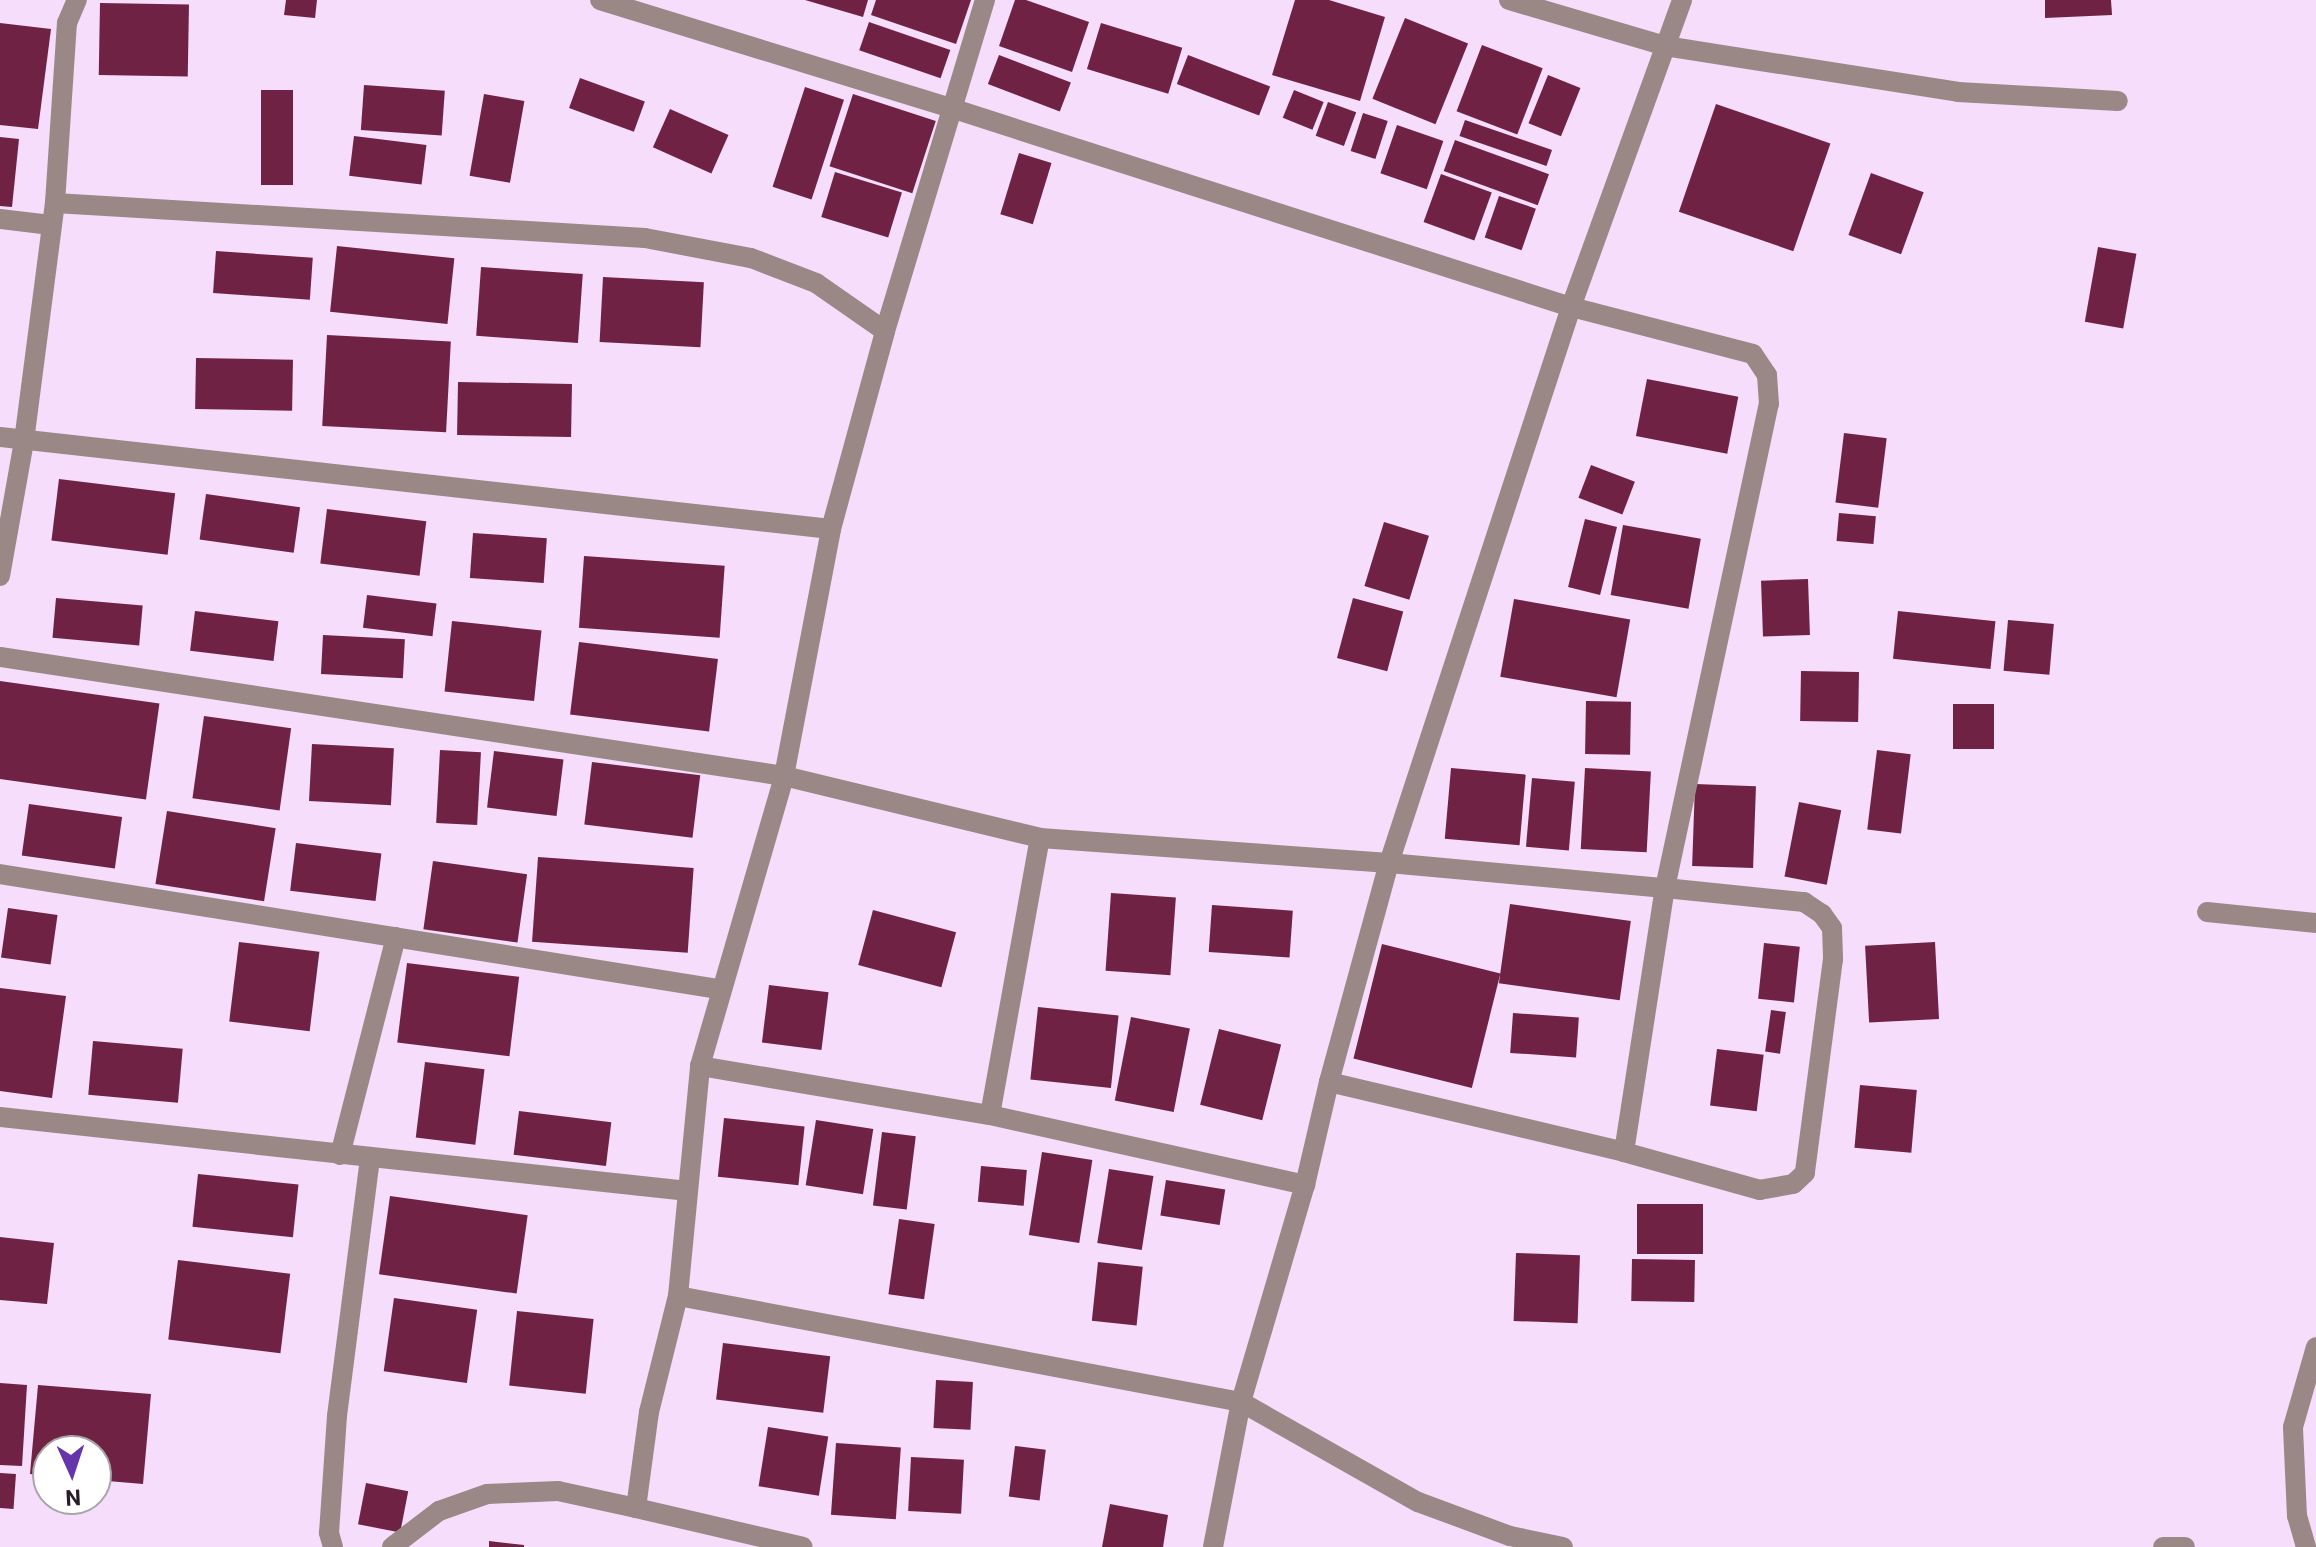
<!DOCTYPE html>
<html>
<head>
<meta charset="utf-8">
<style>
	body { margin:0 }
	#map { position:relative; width:2316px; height:1547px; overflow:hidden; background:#f5ddfb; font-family:Roboto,sans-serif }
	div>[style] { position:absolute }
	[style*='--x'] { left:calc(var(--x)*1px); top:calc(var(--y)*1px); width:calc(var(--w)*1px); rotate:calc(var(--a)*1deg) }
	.building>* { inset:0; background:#6f2243; transform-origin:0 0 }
	.minor>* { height:20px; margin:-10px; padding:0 10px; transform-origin:10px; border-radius:10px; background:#9a8887 }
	span { translate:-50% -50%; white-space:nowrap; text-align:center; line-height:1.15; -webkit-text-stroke:8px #fff; paint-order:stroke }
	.north { position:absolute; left:32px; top:1435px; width:80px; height:80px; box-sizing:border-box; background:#fff; border:2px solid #a8a5a9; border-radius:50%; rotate:177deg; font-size:22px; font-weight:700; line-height:32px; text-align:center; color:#261d28 }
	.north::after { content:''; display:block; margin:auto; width:28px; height:36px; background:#6535ac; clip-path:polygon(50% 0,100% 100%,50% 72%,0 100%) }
</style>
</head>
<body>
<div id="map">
	<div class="building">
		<div style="clip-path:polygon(286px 0,317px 0,315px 18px,284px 15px)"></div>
		<div style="clip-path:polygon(805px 0,868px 0,863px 17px)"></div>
		<div style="clip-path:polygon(876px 0,971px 0,956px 44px,871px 15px)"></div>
		<div style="clip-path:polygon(1015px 0,1026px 0,1089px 22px,1072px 72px,999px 46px)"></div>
		<div style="clip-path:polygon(1295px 0,1329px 0,1385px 17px,1360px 101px,1272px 75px)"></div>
		<div style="clip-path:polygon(2045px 0,2111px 0,2112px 15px,2045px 18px)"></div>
		<div style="left:100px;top:3px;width:89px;height:72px;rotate:1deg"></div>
		<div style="left:1405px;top:18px;width:68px;height:87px;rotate:22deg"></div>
		<div style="left:869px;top:22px;width:86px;height:30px;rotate:19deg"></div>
		<div style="clip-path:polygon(0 23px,51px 29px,38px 129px,0 125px)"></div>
		<div style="left:1101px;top:23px;width:85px;height:48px;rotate:17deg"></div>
		<div style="left:1482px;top:45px;width:65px;height:71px;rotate:21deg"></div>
		<div style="left:999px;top:55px;width:77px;height:31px;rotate:21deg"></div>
		<div style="left:1188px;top:55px;width:88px;height:31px;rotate:21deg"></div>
		<div style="left:1548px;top:75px;width:35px;height:52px;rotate:22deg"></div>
		<div style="left:580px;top:78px;width:69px;height:32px;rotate:20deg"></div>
		<div style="left:364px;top:85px;width:81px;height:45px;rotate:4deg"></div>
		<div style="left:805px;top:87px;width:41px;height:105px;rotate:18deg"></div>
		<div style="left:261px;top:90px;width:32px;height:95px"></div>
		<div style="left:1294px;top:90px;width:32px;height:30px;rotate:22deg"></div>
		<div style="left:484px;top:94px;width:41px;height:83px;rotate:10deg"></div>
		<div style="left:853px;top:94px;width:87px;height:76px;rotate:18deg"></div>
		<div style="left:1328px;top:102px;width:30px;height:36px;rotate:20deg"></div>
		<div style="left:1716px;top:104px;width:121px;height:114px;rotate:19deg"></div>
		<div style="left:670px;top:109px;width:64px;height:42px;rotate:24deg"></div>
		<div style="left:1363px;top:113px;width:26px;height:40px;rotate:18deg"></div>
		<div style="left:1465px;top:120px;width:92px;height:17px;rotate:19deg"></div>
		<div style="left:1397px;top:125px;width:49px;height:51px;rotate:19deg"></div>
		<div style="left:354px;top:136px;width:73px;height:40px;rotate:7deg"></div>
		<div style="clip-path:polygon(0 137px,19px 139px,12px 207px,0 206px)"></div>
		<div style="left:1455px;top:140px;width:100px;height:33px;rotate:20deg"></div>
		<div style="left:1019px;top:153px;width:34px;height:64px;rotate:17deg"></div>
		<div style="left:835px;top:172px;width:70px;height:47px;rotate:17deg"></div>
		<div style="left:1871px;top:173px;width:56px;height:66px;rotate:20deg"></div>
		<div style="left:1441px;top:174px;width:54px;height:51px;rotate:20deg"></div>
		<div style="left:1499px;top:196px;width:39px;height:44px;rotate:19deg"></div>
		<div style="left:337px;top:246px;width:118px;height:66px;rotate:6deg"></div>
		<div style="left:2098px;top:247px;width:39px;height:76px;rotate:10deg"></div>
		<div style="left:216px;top:251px;width:97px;height:42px;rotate:4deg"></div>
		<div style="left:481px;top:267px;width:102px;height:69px;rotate:4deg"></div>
		<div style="left:603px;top:277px;width:101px;height:65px;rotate:3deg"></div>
		<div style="left:327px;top:335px;width:124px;height:91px;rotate:3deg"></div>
		<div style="left:196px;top:358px;width:97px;height:51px;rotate:1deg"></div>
		<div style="left:1647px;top:379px;width:93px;height:58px;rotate:11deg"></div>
		<div style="left:458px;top:382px;width:114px;height:53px;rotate:1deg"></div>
		<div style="left:1844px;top:433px;width:43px;height:70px;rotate:7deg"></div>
		<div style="left:1591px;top:465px;width:47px;height:35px;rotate:21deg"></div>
		<div style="left:59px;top:479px;width:117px;height:62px;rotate:7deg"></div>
		<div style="left:206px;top:494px;width:95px;height:46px;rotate:8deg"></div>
		<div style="left:327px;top:509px;width:100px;height:55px;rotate:7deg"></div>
		<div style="left:1839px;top:513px;width:37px;height:28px;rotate:5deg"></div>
		<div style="left:1585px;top:519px;width:33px;height:70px;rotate:14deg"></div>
		<div style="left:1384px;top:522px;width:47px;height:67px;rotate:17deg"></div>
		<div style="left:1623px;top:525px;width:79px;height:71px;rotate:10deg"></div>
		<div style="left:473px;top:533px;width:74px;height:45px;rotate:4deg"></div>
		<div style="left:584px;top:556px;width:141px;height:72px;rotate:4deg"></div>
		<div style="left:1808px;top:579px;width:56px;height:47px;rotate:88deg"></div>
		<div style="left:367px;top:595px;width:70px;height:33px;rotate:7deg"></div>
		<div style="left:56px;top:598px;width:87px;height:40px;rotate:5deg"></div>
		<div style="left:1353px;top:598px;width:52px;height:62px;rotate:15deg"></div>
		<div style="left:1514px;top:599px;width:118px;height:79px;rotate:10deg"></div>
		<div style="left:195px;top:611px;width:84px;height:40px;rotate:7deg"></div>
		<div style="left:1898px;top:611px;width:98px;height:48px;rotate:6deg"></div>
		<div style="left:2008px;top:620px;width:46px;height:51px;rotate:5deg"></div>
		<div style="left:452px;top:621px;width:90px;height:71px;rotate:6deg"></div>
		<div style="left:323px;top:635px;width:82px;height:39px;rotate:3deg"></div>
		<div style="left:579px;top:642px;width:140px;height:73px;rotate:7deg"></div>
		<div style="left:1801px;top:671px;width:58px;height:50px;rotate:1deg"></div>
		<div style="left:0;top:681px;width:161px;height:97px;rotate:8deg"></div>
		<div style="left:1586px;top:701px;width:45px;height:53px;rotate:1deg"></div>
		<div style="left:1994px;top:704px;width:45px;height:41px;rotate:90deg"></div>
		<div style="left:204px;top:716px;width:88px;height:83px;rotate:8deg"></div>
		<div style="left:312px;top:744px;width:82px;height:57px;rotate:3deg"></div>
		<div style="left:440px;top:750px;width:41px;height:73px;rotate:3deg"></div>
		<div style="left:1877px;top:750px;width:34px;height:80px;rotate:7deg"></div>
		<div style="left:494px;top:751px;width:70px;height:57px;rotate:7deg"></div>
		<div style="left:592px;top:762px;width:109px;height:63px;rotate:7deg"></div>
		<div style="left:1451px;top:768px;width:75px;height:71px;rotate:5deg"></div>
		<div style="left:1585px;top:768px;width:66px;height:81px;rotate:3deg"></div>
		<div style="left:1532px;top:778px;width:43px;height:69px;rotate:5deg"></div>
		<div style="left:1695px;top:784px;width:61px;height:82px;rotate:2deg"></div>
		<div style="left:1799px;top:802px;width:43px;height:76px;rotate:11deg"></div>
		<div style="left:29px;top:804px;width:94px;height:52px;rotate:8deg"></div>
		<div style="left:167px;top:811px;width:110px;height:74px;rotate:9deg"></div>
		<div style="left:296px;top:843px;width:86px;height:48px;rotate:7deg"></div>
		<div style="left:538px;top:857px;width:156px;height:85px;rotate:4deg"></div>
		<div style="left:433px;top:861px;width:95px;height:69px;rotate:8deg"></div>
		<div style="left:1111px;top:893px;width:65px;height:78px;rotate:4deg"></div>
		<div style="left:1510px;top:904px;width:122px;height:80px;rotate:8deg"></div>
		<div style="left:1212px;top:905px;width:81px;height:47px;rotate:4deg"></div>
		<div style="left:8px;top:908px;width:50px;height:50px;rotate:8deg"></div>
		<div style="left:873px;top:910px;width:86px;height:57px;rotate:15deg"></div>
		<div style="left:239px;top:942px;width:81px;height:80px;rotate:7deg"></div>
		<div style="left:1935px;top:942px;width:77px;height:70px;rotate:87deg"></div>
		<div style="left:1764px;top:943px;width:36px;height:56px;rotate:6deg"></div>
		<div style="left:1382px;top:944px;width:122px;height:118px;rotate:14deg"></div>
		<div style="left:407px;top:963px;width:113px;height:80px;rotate:7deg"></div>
		<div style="left:769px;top:985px;width:60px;height:58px;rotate:7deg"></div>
		<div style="clip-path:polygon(0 988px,66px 996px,52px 1098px,0 1091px)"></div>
		<div style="left:1038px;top:1007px;width:81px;height:73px;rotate:6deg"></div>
		<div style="left:1771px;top:1010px;width:15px;height:42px;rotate:8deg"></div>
		<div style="left:1513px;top:1013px;width:66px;height:40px;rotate:4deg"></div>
		<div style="left:1131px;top:1017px;width:60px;height:85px;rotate:11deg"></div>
		<div style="left:1219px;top:1029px;width:64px;height:78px;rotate:14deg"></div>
		<div style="left:93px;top:1041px;width:90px;height:54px;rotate:5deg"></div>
		<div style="left:1717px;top:1049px;width:47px;height:57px;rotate:7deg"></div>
		<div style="left:425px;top:1062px;width:60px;height:76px;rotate:7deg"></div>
		<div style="left:1860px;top:1085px;width:57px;height:63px;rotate:5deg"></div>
		<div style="left:519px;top:1111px;width:93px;height:44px;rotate:7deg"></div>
		<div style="left:724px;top:1118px;width:81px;height:59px;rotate:6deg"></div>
		<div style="left:816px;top:1120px;width:58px;height:66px;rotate:9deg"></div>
		<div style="left:882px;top:1132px;width:34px;height:74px;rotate:7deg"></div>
		<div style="left:1042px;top:1152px;width:51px;height:84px;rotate:9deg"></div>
		<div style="left:981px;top:1166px;width:46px;height:36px;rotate:5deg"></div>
		<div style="left:1109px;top:1169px;width:45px;height:75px;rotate:9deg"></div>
		<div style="left:198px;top:1174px;width:101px;height:53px;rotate:6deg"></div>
		<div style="left:1166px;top:1180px;width:60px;height:36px;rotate:9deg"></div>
		<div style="left:390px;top:1196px;width:139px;height:79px;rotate:8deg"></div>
		<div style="left:1637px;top:1204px;width:66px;height:50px"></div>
		<div style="left:899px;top:1219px;width:36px;height:76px;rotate:8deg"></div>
		<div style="clip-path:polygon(0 1237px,54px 1243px,47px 1304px,0 1300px)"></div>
		<div style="left:1516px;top:1253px;width:64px;height:68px;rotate:2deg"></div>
		<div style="left:1632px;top:1259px;width:63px;height:42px;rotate:1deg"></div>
		<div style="left:178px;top:1260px;width:113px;height:80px;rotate:7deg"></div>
		<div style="left:1098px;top:1262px;width:45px;height:59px;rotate:6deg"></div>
		<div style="left:394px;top:1298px;width:84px;height:74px;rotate:8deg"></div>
		<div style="left:517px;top:1311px;width:77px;height:75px;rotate:6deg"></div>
		<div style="left:723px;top:1343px;width:108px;height:57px;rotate:7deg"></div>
		<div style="left:936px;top:1380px;width:37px;height:48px;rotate:3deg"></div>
		<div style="clip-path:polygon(0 1383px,27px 1385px,22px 1466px,0 1465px)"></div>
		<div style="clip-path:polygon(38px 1385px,151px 1394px,143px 1484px,96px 1480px,96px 1451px,48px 1451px,48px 1476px,30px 1474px)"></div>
		<div style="left:768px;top:1427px;width:61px;height:60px;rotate:9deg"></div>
		<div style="left:836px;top:1443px;width:65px;height:72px;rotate:4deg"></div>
		<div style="left:1015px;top:1446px;width:31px;height:51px;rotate:7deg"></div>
		<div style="left:911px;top:1457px;width:53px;height:54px;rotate:3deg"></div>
		<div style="left:0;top:1473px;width:16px;height:35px;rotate:4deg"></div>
		<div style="left:366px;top:1483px;width:43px;height:42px;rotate:11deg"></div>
		<div style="clip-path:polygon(1110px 1504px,1168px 1515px,1163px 1547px,1102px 1547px)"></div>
		<div style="clip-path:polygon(489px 1541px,524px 1545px,524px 1547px,489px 1547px)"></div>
	</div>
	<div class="minor">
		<div style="--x:1509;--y:0;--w:163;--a:16.4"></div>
		<div style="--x:1665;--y:46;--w:297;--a:8.9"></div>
		<div style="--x:1958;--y:92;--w:160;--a:3.2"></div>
		<div style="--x:55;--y:203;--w:591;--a:3.39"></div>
		<div style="--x:645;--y:238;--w:108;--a:10.7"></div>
		<div style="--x:751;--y:258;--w:70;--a:21"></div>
		<div style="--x:816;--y:283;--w:84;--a:34.8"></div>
		<div style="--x:0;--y:219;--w:51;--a:6.7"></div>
		<div style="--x:0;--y:437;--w:836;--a:6.32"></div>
		<div style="--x:0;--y:576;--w:137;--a:-79.9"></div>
		<div style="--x:24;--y:441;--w:240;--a:-82.6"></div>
		<div style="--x:55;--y:203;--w:180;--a:-86.2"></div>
		<div style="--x:67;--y:23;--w:25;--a:-67"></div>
		<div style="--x:0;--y:657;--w:793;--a:8.63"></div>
		<div style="--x:784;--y:776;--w:263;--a:13.6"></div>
		<div style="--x:1040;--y:838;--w:350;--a:4.1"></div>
		<div style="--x:1389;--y:863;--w:277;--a:5.2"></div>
		<div style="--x:1665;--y:888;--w:140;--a:5.8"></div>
		<div style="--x:1804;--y:902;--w:22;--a:34"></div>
		<div style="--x:1822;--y:914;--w:17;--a:54"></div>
		<div style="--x:1832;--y:928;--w:31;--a:88"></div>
		<div style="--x:1833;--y:959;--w:216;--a:97.5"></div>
		<div style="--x:1805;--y:1173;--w:16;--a:137"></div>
		<div style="--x:1793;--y:1184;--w:34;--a:170"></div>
		<div style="--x:1760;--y:1190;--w:141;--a:-164.4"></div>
		<div style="--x:1624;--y:1152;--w:267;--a:-81.2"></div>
		<div style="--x:1665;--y:888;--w:495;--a:-77.9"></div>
		<div style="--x:1769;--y:404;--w:29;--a:-94"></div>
		<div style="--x:1767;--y:375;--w:25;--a:-124"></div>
		<div style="--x:1753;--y:354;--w:188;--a:-165.5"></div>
		<div style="--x:1571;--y:307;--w:651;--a:-162.21"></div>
		<div style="--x:951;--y:108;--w:367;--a:-162.9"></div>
		<div style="--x:0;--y:874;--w:728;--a:9.09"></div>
		<div style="--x:2207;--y:912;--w:110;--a:5.8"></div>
		<div style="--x:700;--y:1066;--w:294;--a:9.6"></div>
		<div style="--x:990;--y:1115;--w:323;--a:12.5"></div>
		<div style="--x:1329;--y:1082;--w:303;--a:13.3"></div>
		<div style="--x:990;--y:1115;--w:281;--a:-79.8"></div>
		<div style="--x:0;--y:1117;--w:692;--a:6.14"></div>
		<div style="--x:340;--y:1155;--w:225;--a:-75.6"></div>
		<div style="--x:678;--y:1296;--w:573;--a:10.66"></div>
		<div style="--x:1241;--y:1402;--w:203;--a:29.5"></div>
		<div style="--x:1418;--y:1502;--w:98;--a:20.3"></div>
		<div style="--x:1510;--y:1536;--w:54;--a:11.7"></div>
		<div style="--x:636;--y:1508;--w:171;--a:13.1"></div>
		<div style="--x:333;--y:1547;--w:15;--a:-106"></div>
		<div style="--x:329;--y:1533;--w:117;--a:-86.1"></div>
		<div style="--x:337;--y:1416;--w:260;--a:-82.7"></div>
		<div style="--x:392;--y:1547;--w:59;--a:-37.5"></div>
		<div style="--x:439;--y:1511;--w:51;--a:-19.5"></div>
		<div style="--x:487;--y:1494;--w:71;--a:-2.4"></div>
		<div style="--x:558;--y:1491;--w:80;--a:12.3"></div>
		<div style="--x:636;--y:1508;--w:97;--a:-82.3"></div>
		<div style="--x:649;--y:1412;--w:120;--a:-76"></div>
		<div style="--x:678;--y:1296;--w:231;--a:-84.5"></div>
		<div style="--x:700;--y:1066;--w:302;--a:-73.8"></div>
		<div style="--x:784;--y:776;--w:251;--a:-79.2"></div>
		<div style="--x:831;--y:529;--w:205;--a:-74.7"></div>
		<div style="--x:885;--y:331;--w:346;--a:-73.2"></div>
		<div style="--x:1213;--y:1547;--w:148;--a:-79.1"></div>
		<div style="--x:1241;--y:1402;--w:226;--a:-73.6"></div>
		<div style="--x:1305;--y:1185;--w:106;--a:-76.9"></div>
		<div style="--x:1329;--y:1082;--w:227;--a:-74.7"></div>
		<div style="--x:1389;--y:863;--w:585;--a:-71.87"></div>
		<div style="--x:1571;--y:307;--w:326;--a:-70.1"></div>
		<div style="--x:2163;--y:1547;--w:22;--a:0"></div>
		<div style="--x:2306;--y:1547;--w:32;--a:-106"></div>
		<div style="--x:2297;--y:1516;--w:89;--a:-92.6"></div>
		<div style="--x:2293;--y:1427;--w:83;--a:-74"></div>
	</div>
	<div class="north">N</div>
</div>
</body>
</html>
